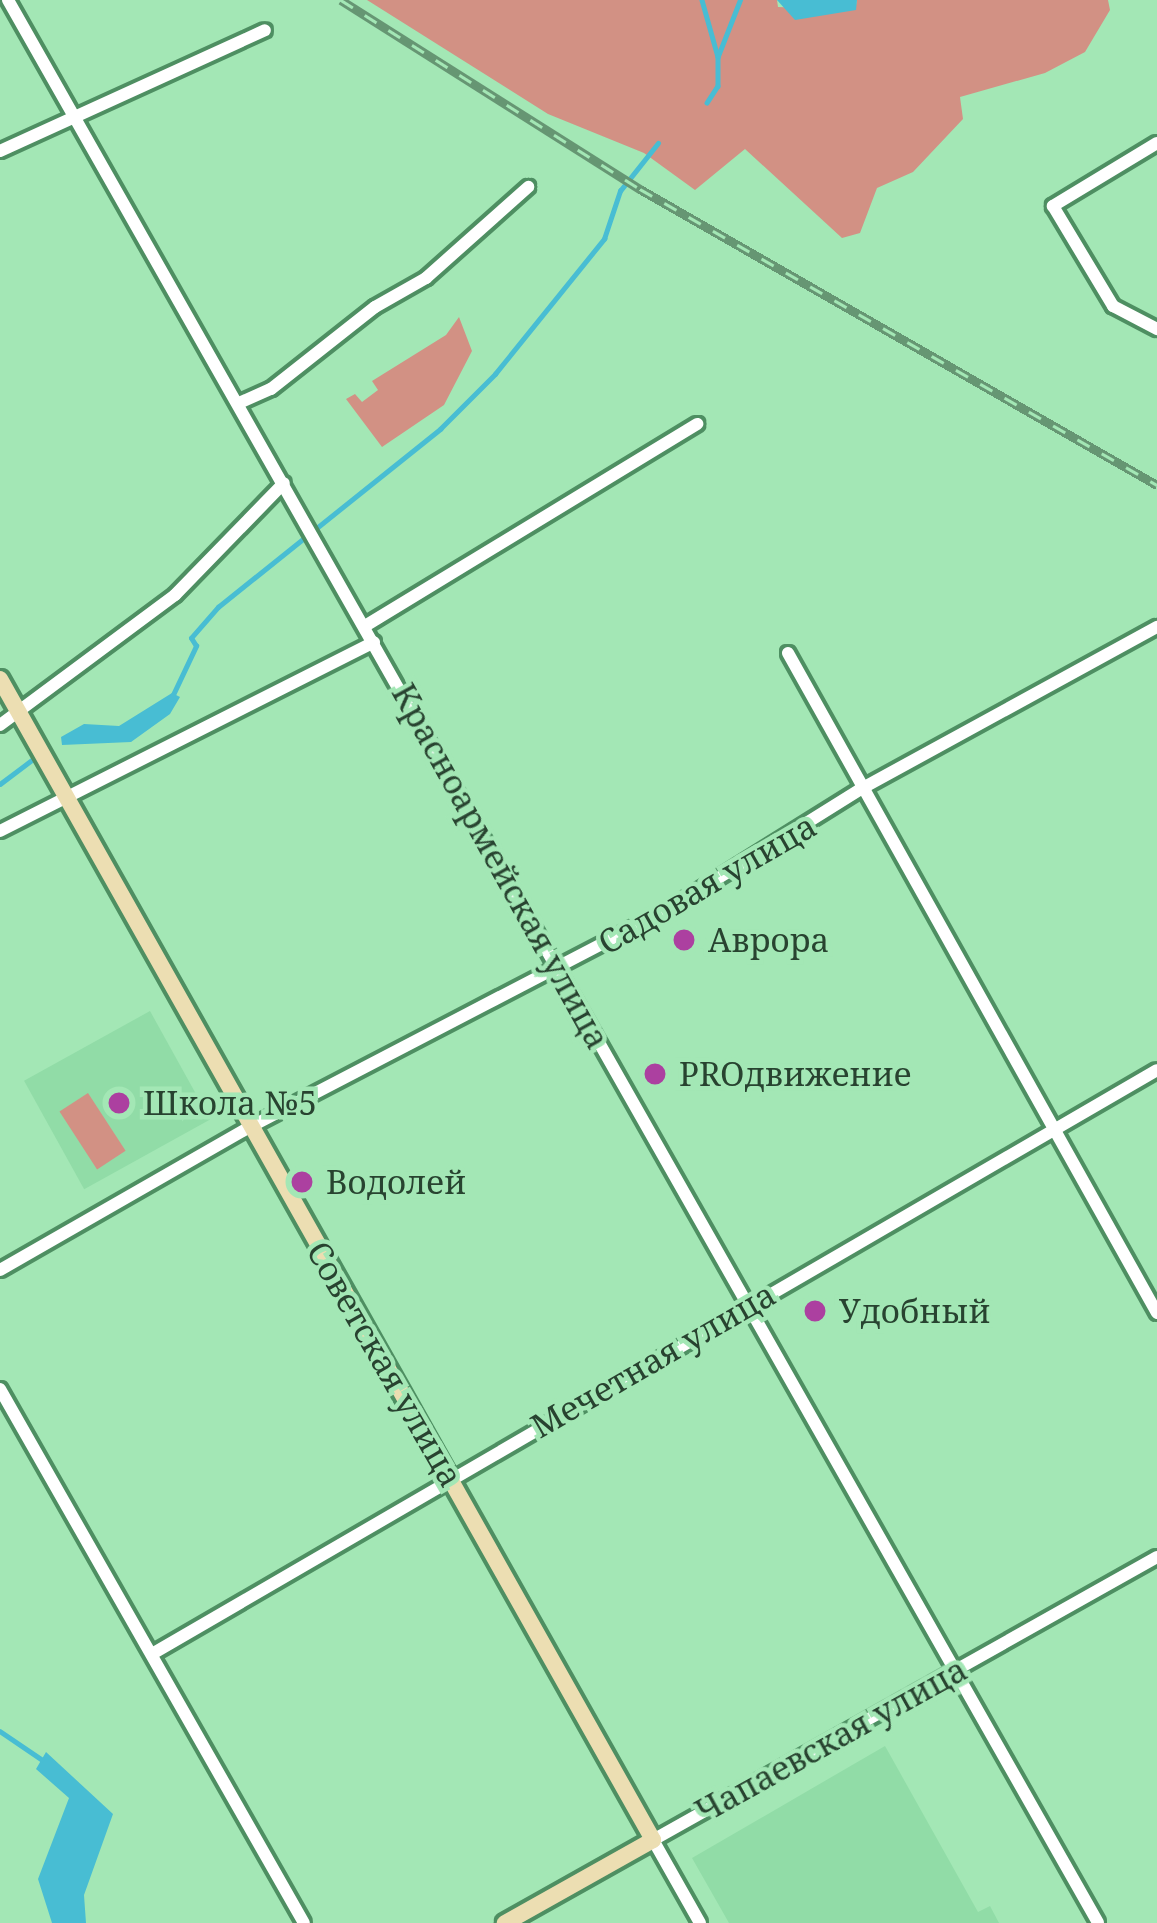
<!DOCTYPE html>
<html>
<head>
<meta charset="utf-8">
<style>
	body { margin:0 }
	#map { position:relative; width:1157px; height:1923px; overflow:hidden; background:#a3e7b5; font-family:"Noto Serif",serif }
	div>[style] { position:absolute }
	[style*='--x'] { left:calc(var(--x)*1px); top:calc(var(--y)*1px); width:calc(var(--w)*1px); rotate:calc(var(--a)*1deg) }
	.built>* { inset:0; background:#91dca7; transform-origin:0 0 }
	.green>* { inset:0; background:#d29184; transform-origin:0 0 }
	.water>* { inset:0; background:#48bdd3 }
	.stream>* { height:4.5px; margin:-2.25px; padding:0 2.25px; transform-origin:2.25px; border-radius:2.25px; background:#48bdd3 }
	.roads { filter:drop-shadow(3px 0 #4e8f62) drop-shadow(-3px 0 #4e8f62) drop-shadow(0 3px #4e8f62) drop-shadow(0 -3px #4e8f62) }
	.minor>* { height:12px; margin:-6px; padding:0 6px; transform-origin:6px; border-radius:6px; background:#fff }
	.major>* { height:16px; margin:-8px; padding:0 8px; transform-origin:8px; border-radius:8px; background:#ecdeb2 }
	.rail>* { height:9px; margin-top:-4.5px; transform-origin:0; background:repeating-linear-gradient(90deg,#a3e7b5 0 14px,#669673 0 28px); box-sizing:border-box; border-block:3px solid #669673 }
	.dots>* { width:33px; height:33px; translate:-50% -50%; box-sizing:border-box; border:6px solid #a3e7b5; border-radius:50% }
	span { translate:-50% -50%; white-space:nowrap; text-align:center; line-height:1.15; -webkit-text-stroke:9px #a3e7b5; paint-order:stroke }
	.street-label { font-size:33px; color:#284330 }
	.poi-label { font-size:33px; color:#284330 }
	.left { translate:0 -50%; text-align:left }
</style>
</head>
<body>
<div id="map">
	<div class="built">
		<div style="left:150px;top:1011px;width:124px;height:144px;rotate:61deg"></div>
		<div style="clip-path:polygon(885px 1746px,978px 1912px,990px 1906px,999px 1923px,729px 1923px,692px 1858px)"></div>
	</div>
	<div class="green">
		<div style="clip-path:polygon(367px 0,777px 0,778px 7px,855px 10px,857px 0,1108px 0,1110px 10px,1085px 52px,1045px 73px,960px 97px,963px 119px,913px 172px,877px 188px,860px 233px,842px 238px,745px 149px,695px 190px,644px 153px,548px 114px)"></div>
		<div style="clip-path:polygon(459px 317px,472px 351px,444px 405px,382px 447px,346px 399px,355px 394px,362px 402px,378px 390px,372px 381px,446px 335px)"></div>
		<div style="left:88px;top:1093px;width:69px;height:34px;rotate:57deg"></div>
	</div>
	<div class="water">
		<div style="clip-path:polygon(777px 0,857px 0,856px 10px,795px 20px)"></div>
		<div style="clip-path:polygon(172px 693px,180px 697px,170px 714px,131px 742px,62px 745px,61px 737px,84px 724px,119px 726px)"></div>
		<div style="clip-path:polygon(46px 1752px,113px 1814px,84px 1895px,86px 1923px,52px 1923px,38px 1879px,69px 1798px,36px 1769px)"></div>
	</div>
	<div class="stream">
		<div style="--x:702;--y:0;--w:59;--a:74.3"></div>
		<div style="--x:718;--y:57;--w:29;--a:90"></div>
		<div style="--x:718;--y:86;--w:20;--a:123"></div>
		<div style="--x:718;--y:56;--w:60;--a:-68.6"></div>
		<div style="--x:171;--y:699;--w:59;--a:-64.7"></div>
		<div style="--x:196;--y:646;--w:9;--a:-122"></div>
		<div style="--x:191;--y:638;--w:41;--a:-48.9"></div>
		<div style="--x:218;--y:607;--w:285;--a:-38.7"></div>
		<div style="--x:440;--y:429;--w:78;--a:-45"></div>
		<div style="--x:495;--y:374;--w:174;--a:-51.1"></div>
		<div style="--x:604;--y:239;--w:51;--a:-71.6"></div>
		<div style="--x:620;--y:191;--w:61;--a:-51.6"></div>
		<div style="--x:0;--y:784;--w:40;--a:-37"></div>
		<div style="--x:0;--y:1731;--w:50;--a:34.3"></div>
	</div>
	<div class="roads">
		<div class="minor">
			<div style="--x:8;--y:0;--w:2210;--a:60.45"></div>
			<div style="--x:1157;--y:143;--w:122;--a:148.8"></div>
			<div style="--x:1053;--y:206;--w:117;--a:59"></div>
			<div style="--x:1113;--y:306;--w:50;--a:27.6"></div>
			<div style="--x:0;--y:151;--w:291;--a:-24.5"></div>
			<div style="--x:239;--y:403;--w:35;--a:-24"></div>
			<div style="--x:271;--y:389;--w:132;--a:-38.3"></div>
			<div style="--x:375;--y:307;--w:59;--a:-29.6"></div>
			<div style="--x:426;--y:278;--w:137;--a:-41.7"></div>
			<div style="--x:365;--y:626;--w:389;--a:-31.3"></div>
			<div style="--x:788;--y:653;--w:756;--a:60.79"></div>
			<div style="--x:0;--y:725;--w:218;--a:-36.6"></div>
			<div style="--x:175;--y:595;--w:156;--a:-45.8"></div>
			<div style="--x:0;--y:831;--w:419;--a:-26.8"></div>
			<div style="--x:0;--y:1270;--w:288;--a:-29.8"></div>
			<div style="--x:250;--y:1127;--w:476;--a:-27.5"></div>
			<div style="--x:672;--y:907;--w:221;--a:-32"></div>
			<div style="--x:859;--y:790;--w:340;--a:-28.7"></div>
			<div style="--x:0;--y:1389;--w:614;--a:60.35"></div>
			<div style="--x:152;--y:1654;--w:1162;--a:-30.16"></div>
			<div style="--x:700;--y:1923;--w:95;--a:-119.5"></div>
			<div style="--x:653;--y:1840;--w:578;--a:-29.31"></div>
		</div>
		<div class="major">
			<div style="--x:0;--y:679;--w:1332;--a:60.64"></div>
			<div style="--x:653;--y:1840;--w:170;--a:150.7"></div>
		</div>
	</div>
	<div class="rail">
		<div style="--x:341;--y:0;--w:354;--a:32.3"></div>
		<div style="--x:640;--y:189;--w:596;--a:29.79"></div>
	</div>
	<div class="dots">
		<div style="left:684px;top:940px;background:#ac40a0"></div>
		<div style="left:655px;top:1074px;background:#ac40a0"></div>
		<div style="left:119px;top:1103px;background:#ac40a0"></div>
		<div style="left:302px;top:1182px;background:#ac40a0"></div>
		<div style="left:815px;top:1311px;background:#ac40a0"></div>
	</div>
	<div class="street-label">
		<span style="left:501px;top:866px;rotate:61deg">Красноармейская улица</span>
		<span style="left:707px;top:884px;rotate:-30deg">Садовая улица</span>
		<span style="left:653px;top:1360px;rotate:-30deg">Мечетная улица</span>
		<span style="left:385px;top:1364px;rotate:60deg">Советская улица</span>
		<span style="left:831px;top:1740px;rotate:-29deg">Чапаевская улица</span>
	</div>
	<div class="poi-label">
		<span class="left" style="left:708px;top:940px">Аврора</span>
		<span class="left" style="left:679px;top:1074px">PROдвижение</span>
		<span class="left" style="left:143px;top:1103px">Школа №5</span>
		<span class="left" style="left:326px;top:1182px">Водолей</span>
		<span class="left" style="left:839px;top:1311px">Удобный</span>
	</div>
</div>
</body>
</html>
